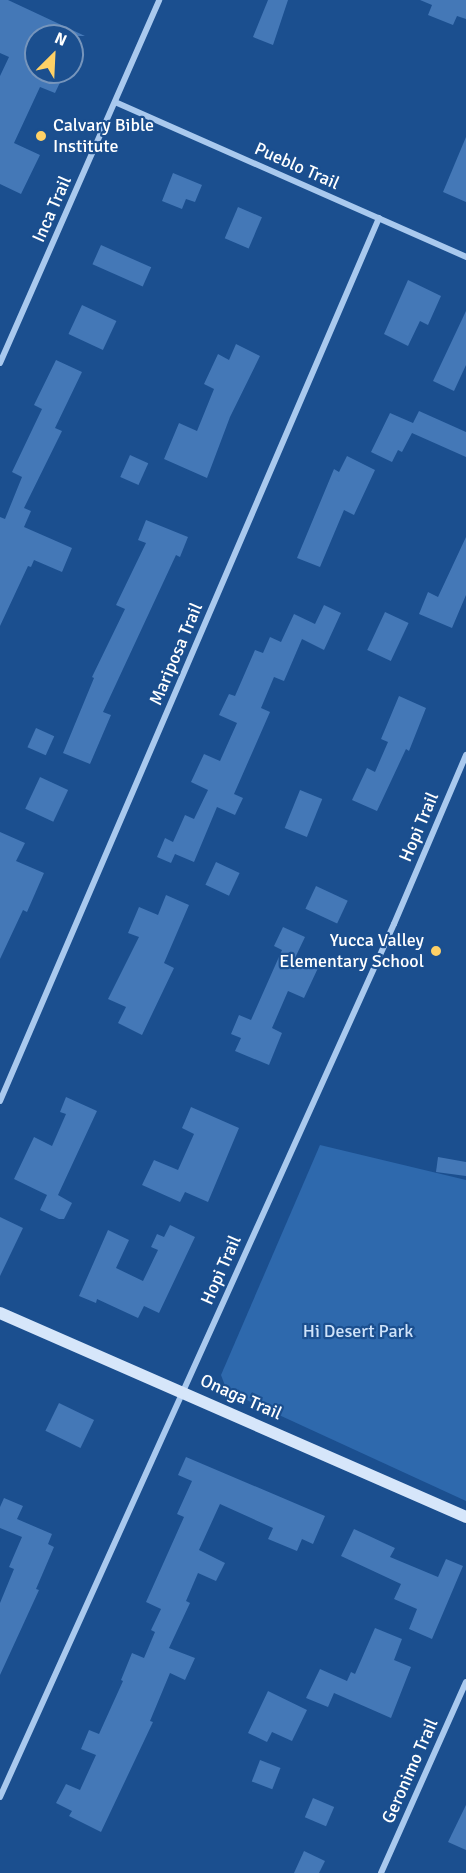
<!DOCTYPE html>
<html>
<head>
<meta charset="utf-8">
<style>
	body { margin:0 }
	#map { position:relative; width:466px; height:1873px; overflow:hidden; background:#1b4f8f; font-family:Signika,sans-serif }
	div>[style] { position:absolute }
	[style*='--x'] { left:calc(var(--x)*1px); top:calc(var(--y)*1px); width:calc(var(--w)*1px); rotate:calc(var(--a)*1deg) }
	.green>* { inset:0; background:#2e69ad }
	.building>* { inset:0; background:#4478b7; transform-origin:0 0 }
	.street>* { height:6px; margin:-3px; padding:0 3px; transform-origin:3px; border-radius:3px; background:#a9c9ee }
	.secondary>* { height:12px; margin:-6px; padding:0 6px; transform-origin:6px; border-radius:6px; background:#d6e6fa }
	.dots>* { width:16px; height:16px; translate:-50% -50%; box-sizing:border-box; border:3px solid #1b4f8f; border-radius:50% }
	span { translate:-50% -50%; white-space:nowrap; text-align:center; line-height:1.15; -webkit-text-stroke:4.5px #1b4f8f; paint-order:stroke }
	.poi-label { font-size:18px; color:#fff }
	.left { translate:0 -50%; text-align:left }
	.right { translate:-100% -50%; text-align:right }
	.street-label { font-size:18px; color:#fff }
	.park-label { font-size:18px; color:#cfe3fa }
	.north { position:absolute; left:24px; top:24px; width:60px; height:60px; box-sizing:border-box; background:#1b4f8f; border:2px solid #7695bc; border-radius:50%; rotate:24deg; font-size:16px; font-weight:700; line-height:24px; text-align:center; color:#fff }
	.north::after { content:''; display:block; margin:auto; width:21px; height:27px; background:#ffd166; clip-path:polygon(50% 0,100% 100%,50% 72%,0 100%) }
</style>
</head>
<body>
<div id="map">
	<div class="green">
		<div style="clip-path:polygon(320px 1145px,466px 1180px,466px 1501px,227px 1391px,221px 1375px)"></div>
	</div>
	<div class="building">
		<div style="clip-path:polygon(0 0,8px 0,85px 36px,36px 36px,36px 72px,65px 72px,55px 93px,40px 87px,14px 143px,40px 155px,21px 194px,0 184px,0 76px,9px 57px,0 53px)"></div>
		<div style="clip-path:polygon(268px 0,288px 0,273px 45px,253px 37px)"></div>
		<div style="clip-path:polygon(420px 0,466px 0,466px 19px,457px 16px,453px 25px,428px 15px,432px 5px)"></div>
		<div style="clip-path:polygon(466px 137px,466px 202px,443px 192px)"></div>
		<div style="clip-path:polygon(173px 173px,202px 185px,195px 202px,186px 199px,182px 209px,162px 201px)"></div>
		<div style="left:238px;top:207px;width:26px;height:34px;rotate:23deg"></div>
		<div style="left:101px;top:245px;width:55px;height:21px;rotate:24deg"></div>
		<div style="clip-path:polygon(408px 280px,441px 296px,428px 325px,420px 321px,408px 346px,384px 334px)"></div>
		<div style="left:82px;top:305px;width:38px;height:32px;rotate:25deg"></div>
		<div style="clip-path:polygon(466px 311px,466px 365px,454px 391px,433px 381px)"></div>
		<div style="clip-path:polygon(236px 344px,260px 356px,230px 417px,207px 478px,164px 459px,179px 423px,197px 431px,214px 389px,204px 384px,218px 354px,229px 360px)"></div>
		<div style="clip-path:polygon(56px 360px,82px 372px,55px 428px,62px 431px,24px 508px,31px 511px,24px 527px,72px 548px,62px 572px,34px 560px,31px 567px,28px 566px,0 626px,0 517px,5px 519px,22px 477px,12px 472px,42px 409px,34px 405px)"></div>
		<div style="clip-path:polygon(419px 411px,466px 432px,466px 457px,412px 433px,402px 452px,398px 450px,392px 462px,371px 452px,390px 413px,413px 423px)"></div>
		<div style="left:130px;top:455px;width:20px;height:24px;rotate:24deg"></div>
		<div style="clip-path:polygon(347px 456px,375px 470px,354px 515px,344px 510px,320px 567px,297px 558px,334px 469px,339px 472px)"></div>
		<div style="clip-path:polygon(146px 520px,188px 537px,180px 557px,176px 555px,103px 712px,111px 715px,90px 764px,63px 753px,94px 678px,92px 677px,125px 609px,116px 605px,146px 543px,138px 540px)"></div>
		<div style="clip-path:polygon(466px 537px,466px 595px,452px 628px,419px 614px,428px 592px,438px 597px)"></div>
		<div style="clip-path:polygon(324px 605px,341px 613px,324px 650px,302px 639px,284px 681px,274px 677px,261px 708px,270px 712px,234px 794px,243px 798px,235px 815px,217px 807px,194px 862px,175px 854px,171px 863px,157px 857px,165px 838px,173px 842px,185px 815px,194px 819px,208px 790px,191px 782px,204px 754px,220px 761px,237px 723px,219px 715px,229px 694px,235px 696px,255px 650px,263px 653px,270px 637px,281px 642px,294px 614px,315px 624px)"></div>
		<div style="left:385px;top:612px;width:26px;height:42px;rotate:25deg"></div>
		<div style="clip-path:polygon(399px 696px,426px 708px,409px 751px,406px 749px,377px 811px,352px 800px,367px 768px,375px 772px,388px 742px,381px 739px)"></div>
		<div style="left:36px;top:728px;width:20px;height:21px;rotate:24deg"></div>
		<div style="left:40px;top:777px;width:31px;height:35px;rotate:25deg"></div>
		<div style="left:300px;top:790px;width:24px;height:41px;rotate:22deg"></div>
		<div style="clip-path:polygon(0 832px,25px 843px,16px 861px,44px 873px,27px 912px,23px 910px,0 959px)"></div>
		<div style="left:216px;top:862px;width:26px;height:25px;rotate:25deg"></div>
		<div style="left:316px;top:886px;width:35px;height:25px;rotate:25deg"></div>
		<div style="clip-path:polygon(166px 895px,189px 905px,164px 963px,174px 968px,142px 1035px,118px 1023px,126px 1007px,108px 999px,139px 937px,128px 933px,139px 907px,158px 915px)"></div>
		<div style="clip-path:polygon(283px 927px,305px 937px,295px 958px,318px 968px,304px 998px,288px 991px,272px 1028px,282px 1033px,269px 1065px,235px 1051px,241px 1038px,231px 1034px,239px 1015px,251px 1020px,282px 950px,274px 946px)"></div>
		<div style="clip-path:polygon(66px 1097px,97px 1111px,58px 1195px,72px 1203px,64px 1219px,59px 1219px,40px 1210px,47px 1195px,14px 1179px,34px 1137px,52px 1146px,66px 1114px,60px 1112px)"></div>
		<div style="clip-path:polygon(191px 1107px,239px 1128px,208px 1202px,185px 1192px,180px 1202px,142px 1185px,154px 1160px,178px 1170px,194px 1134px,182px 1128px)"></div>
		<div style="clip-path:polygon(438px 1157px,466px 1162px,466px 1176px,436px 1172px)"></div>
		<div style="clip-path:polygon(0 1217px,23px 1228px,0 1276px)"></div>
		<div style="clip-path:polygon(170px 1225px,195px 1237px,159px 1313px,144px 1306px,138px 1318px,97px 1299px,96px 1303px,79px 1296px,108px 1230px,129px 1240px,116px 1268px,143px 1281px,158px 1250px,151px 1247px,157px 1234px,164px 1237px)"></div>
		<div style="left:59px;top:1403px;width:39px;height:31px;rotate:26deg"></div>
		<div style="clip-path:polygon(186px 1457px,325px 1516px,313px 1544px,302px 1539px,297px 1551px,268px 1539px,273px 1528px,220px 1504px,199px 1550px,225px 1563px,216px 1581px,198px 1573px,186px 1601px,190px 1603px,169px 1648px,195px 1658px,185px 1680px,170px 1673px,150px 1721px,153px 1722px,101px 1832px,69px 1816px,72px 1811px,56px 1803px,66px 1784px,80px 1790px,96px 1755px,81px 1749px,89px 1730px,99px 1734px,123px 1681px,121px 1680px,132px 1653px,144px 1658px,155px 1632px,151px 1630px,161px 1609px,146px 1602px,184px 1517px,177px 1514px,192px 1481px,178px 1475px)"></div>
		<div style="clip-path:polygon(4px 1498px,23px 1506px,17px 1519px,52px 1534px,48px 1544px,54px 1547px,36px 1589px,39px 1590px,0 1675px,0 1603px,14px 1569px,9px 1567px,22px 1537px,0 1528px,0 1507px)"></div>
		<div style="clip-path:polygon(354px 1529px,395px 1548px,390px 1557px,438px 1577px,446px 1559px,463px 1566px,432px 1639px,409px 1629px,417px 1609px,394px 1599px,401px 1584px,341px 1556px)"></div>
		<div style="clip-path:polygon(375px 1628px,402px 1639px,394px 1660px,411px 1667px,391px 1718px,334px 1693px,328px 1707px,306px 1698px,320px 1669px,347px 1681px,351px 1672px,355px 1674px)"></div>
		<div style="clip-path:polygon(268px 1691px,307px 1710px,292px 1741px,272px 1732px,267px 1742px,248px 1733px)"></div>
		<div style="left:260px;top:1760px;width:22px;height:23px;rotate:21deg"></div>
		<div style="left:313px;top:1798px;width:23px;height:21px;rotate:23deg"></div>
		<div style="clip-path:polygon(466px 1805px,466px 1850px,448px 1842px)"></div>
		<div style="clip-path:polygon(304px 1851px,325px 1861px,319px 1873px,294px 1873px)"></div>
	</div>
	<div class="street">
		<div style="--x:115;--y:102;--w:384;--a:23.8"></div>
		<div style="--x:0;--y:363;--w:396;--a:-66.3"></div>
		<div style="--x:0;--y:1101;--w:961;--a:-66.77"></div>
		<div style="--x:0;--y:1797;--w:958;--a:-65.71"></div>
		<div style="--x:394;--y:924;--w:184;--a:-66.9"></div>
		<div style="--x:381;--y:1873;--w:209;--a:-66"></div>
	</div>
	<div class="secondary">
		<div style="--x:0;--y:1313;--w:509;--a:23.64"></div>
	</div>
	<div class="dots">
		<div style="left:41px;top:136px;background:#ffd166"></div>
		<div style="left:436px;top:951px;background:#ffd166"></div>
	</div>
	<div class="poi-label">
		<span class="left" style="left:53px;top:136px">Calvary Bible<br>Institute</span>
		<span class="right" style="left:424px;top:951px">Yucca Valley<br>Elementary School</span>
	</div>
	<div class="street-label">
		<span style="left:297px;top:166px;rotate:24deg">Pueblo Trail</span>
		<span style="left:52px;top:209px;rotate:-66deg">Inca Trail</span>
		<span style="left:176px;top:654px;rotate:-67deg">Mariposa Trail</span>
		<span style="left:419px;top:827px;rotate:-67deg">Hopi Trail</span>
		<span style="left:221px;top:1270px;rotate:-66deg">Hopi Trail</span>
		<span style="left:241px;top:1397px;rotate:24deg">Onaga Trail</span>
		<span style="left:410px;top:1771px;rotate:-66deg">Geronimo Trail</span>
	</div>
	<div class="park-label">
		<span style="left:358px;top:1331px">Hi Desert Park</span>
	</div>
	<div class="north">N</div>
</div>
</body>
</html>
